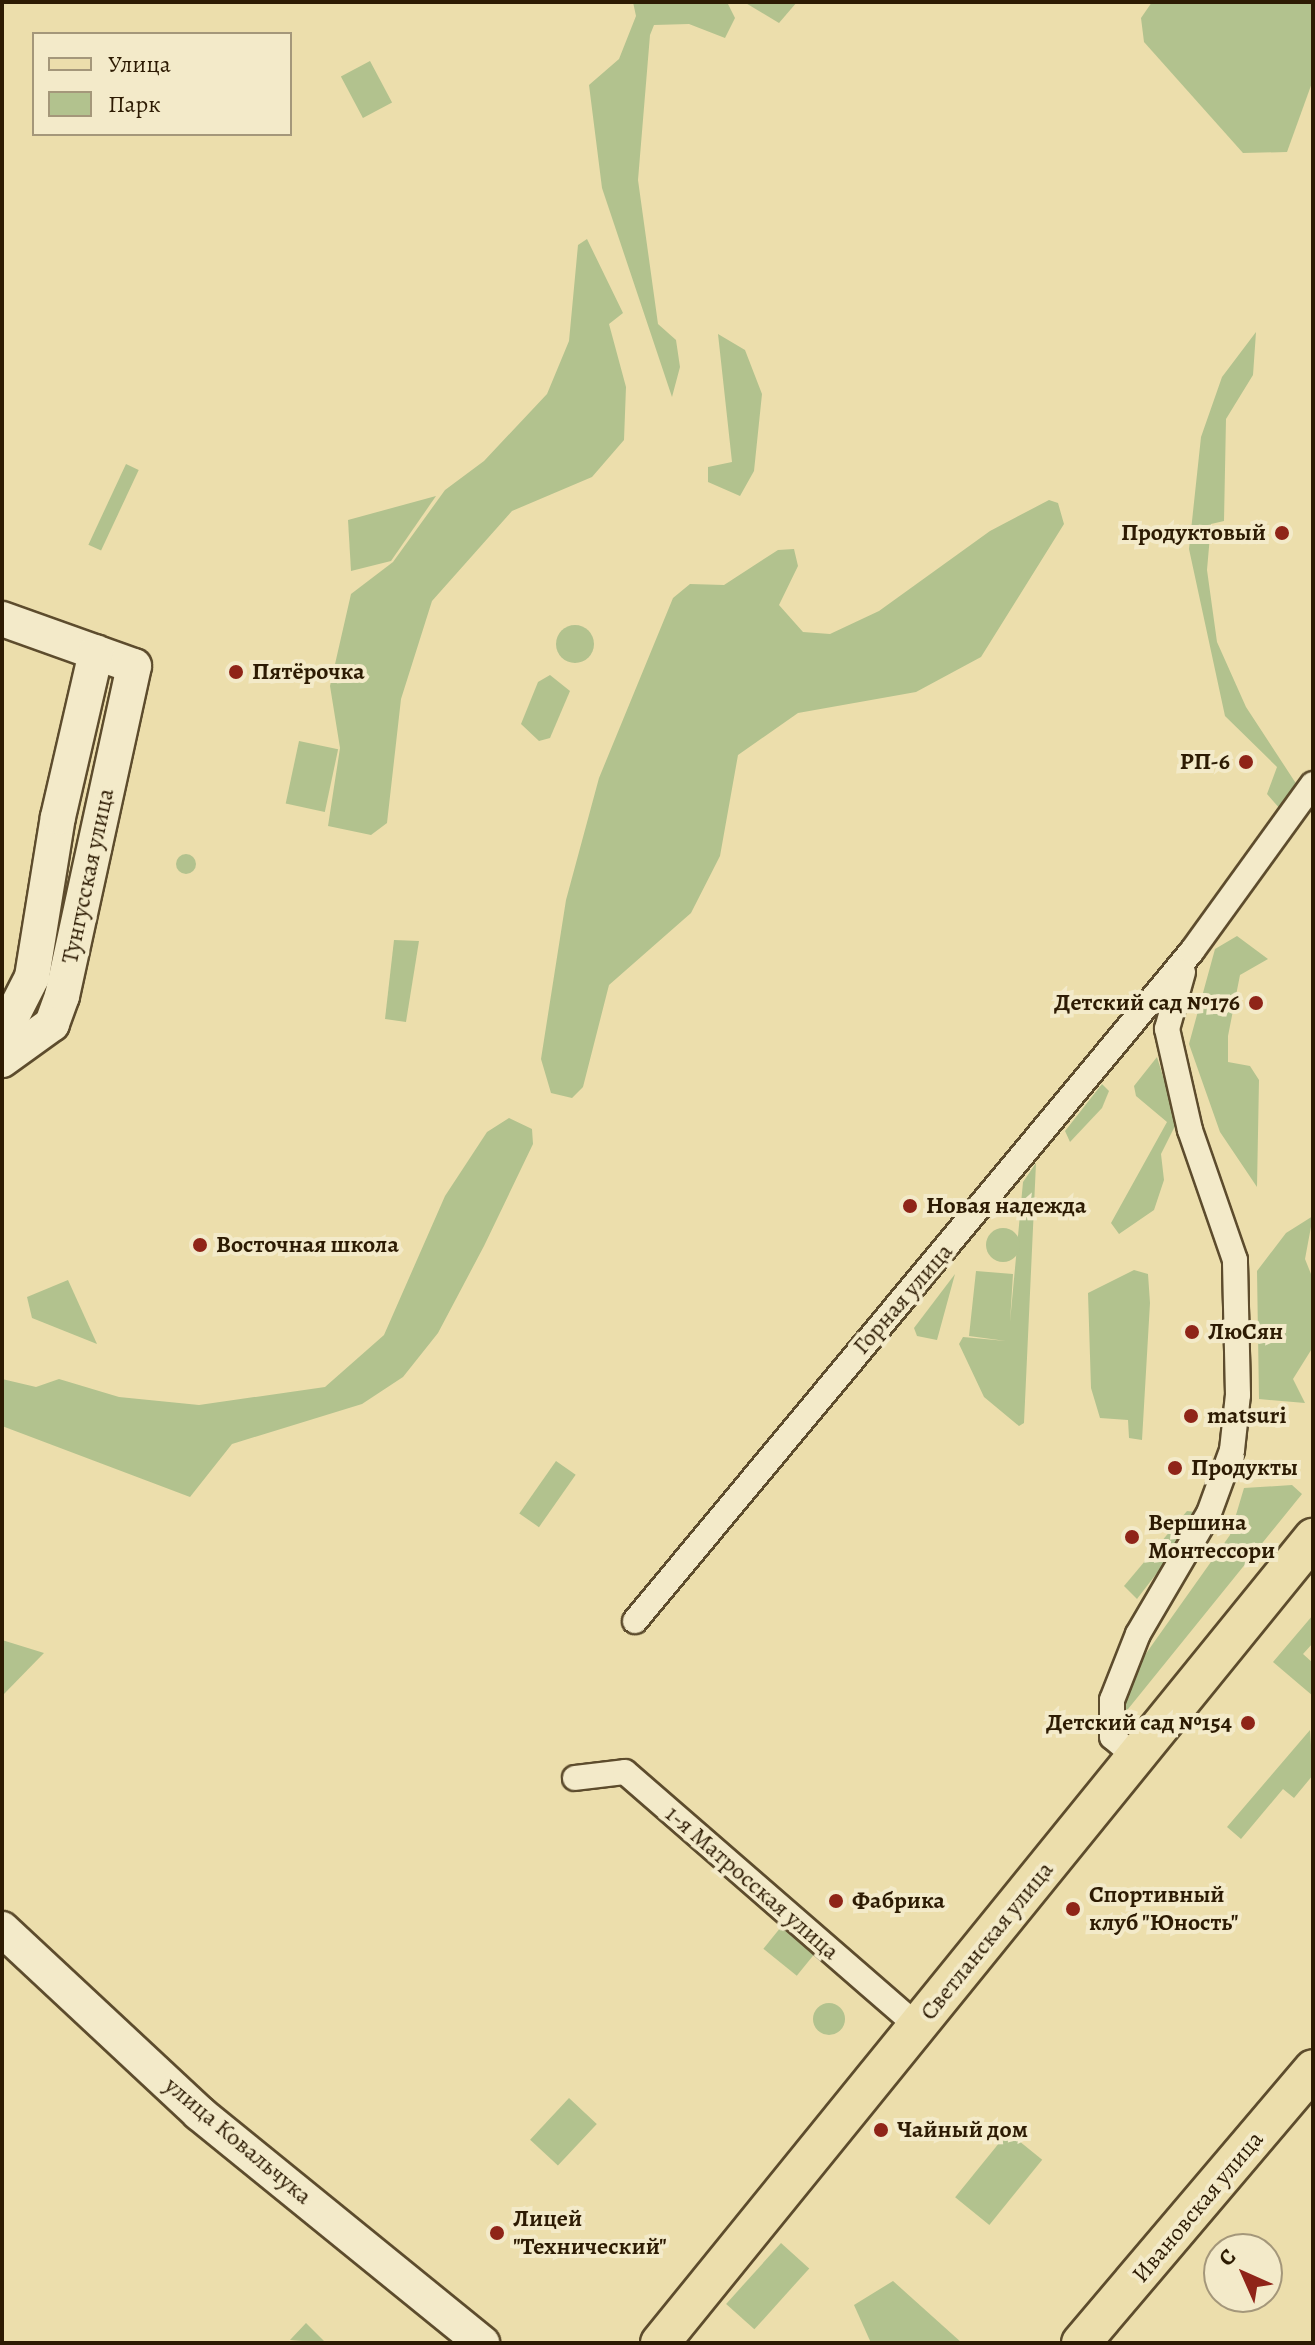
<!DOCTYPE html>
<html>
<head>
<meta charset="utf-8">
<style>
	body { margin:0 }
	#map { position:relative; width:1315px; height:2345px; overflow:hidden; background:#ecdeac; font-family:Alegreya,serif }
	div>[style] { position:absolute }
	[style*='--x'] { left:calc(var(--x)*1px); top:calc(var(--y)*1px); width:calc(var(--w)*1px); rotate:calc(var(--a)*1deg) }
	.green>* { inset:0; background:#b2c28e; transform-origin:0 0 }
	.round { border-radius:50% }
	.roads { filter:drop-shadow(2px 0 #5d4c2d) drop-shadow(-2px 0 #5d4c2d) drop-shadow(0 2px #5d4c2d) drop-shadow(0 -2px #5d4c2d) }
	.minor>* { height:24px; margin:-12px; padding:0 12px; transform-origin:12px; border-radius:12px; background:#f3eac9 }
	.secondary>* { height:34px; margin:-17px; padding:0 17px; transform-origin:17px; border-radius:17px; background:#f3eac9 }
	.primary>* { height:38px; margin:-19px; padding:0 19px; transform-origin:19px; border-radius:19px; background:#ecdeac }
	.dots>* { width:22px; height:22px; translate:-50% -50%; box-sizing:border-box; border:4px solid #f3eac9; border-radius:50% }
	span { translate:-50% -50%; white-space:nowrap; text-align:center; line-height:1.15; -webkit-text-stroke:8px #f3eac9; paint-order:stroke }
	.poi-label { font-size:24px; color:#2d1b03; font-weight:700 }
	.right { translate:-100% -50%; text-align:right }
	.left { translate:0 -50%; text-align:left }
	.street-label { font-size:24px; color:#2d1b03 }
	.frame { position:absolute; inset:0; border:4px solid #2d1b03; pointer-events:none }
	.legend { position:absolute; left:32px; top:32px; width:260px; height:104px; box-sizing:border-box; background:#f3eac9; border:2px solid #a4977a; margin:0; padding:10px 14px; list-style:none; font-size:24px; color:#2d1b03 }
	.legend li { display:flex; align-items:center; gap:16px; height:40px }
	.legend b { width:40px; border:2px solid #a4977a }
	.north { position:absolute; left:1203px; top:2233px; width:80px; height:80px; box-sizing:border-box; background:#f3eac9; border:2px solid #a4977a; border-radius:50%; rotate:315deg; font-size:22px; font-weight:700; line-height:32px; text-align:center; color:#2d1b03 }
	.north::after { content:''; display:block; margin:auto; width:28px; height:36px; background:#8f2418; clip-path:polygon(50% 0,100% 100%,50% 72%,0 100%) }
</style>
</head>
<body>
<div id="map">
	<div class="green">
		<div style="clip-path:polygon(633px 2px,727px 2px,735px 18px,725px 38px,689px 24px,654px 25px,650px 35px,638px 180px,658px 324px,676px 340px,680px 367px,672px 397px,602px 188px,589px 85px,619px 59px,636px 16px)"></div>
		<div style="clip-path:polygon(744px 2px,797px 2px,779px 23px)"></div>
		<div style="clip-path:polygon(1152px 2px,1313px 2px,1313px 80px,1287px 152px,1243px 153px,1144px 42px,1141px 18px)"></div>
		<div style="left:370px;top:61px;width:47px;height:33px;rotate:62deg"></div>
		<div style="clip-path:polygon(587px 239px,623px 313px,609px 324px,626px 387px,624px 440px,592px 477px,512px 511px,432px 601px,401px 699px,387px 823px,371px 835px,328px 826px,340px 748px,330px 686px,351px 594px,393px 562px,445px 490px,484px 461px,547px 394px,569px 341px,578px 245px)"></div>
		<div style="clip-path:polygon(1256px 332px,1253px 375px,1226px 419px,1224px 521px,1211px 524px,1207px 570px,1217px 642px,1246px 707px,1297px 785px,1281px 810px,1267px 794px,1277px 767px,1225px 716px,1189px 549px,1201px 437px,1222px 377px)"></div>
		<div style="clip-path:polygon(718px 334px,745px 350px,762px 394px,754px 471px,740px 496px,708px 482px,708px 467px,732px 462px)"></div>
		<div style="left:126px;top:464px;width:14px;height:89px;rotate:25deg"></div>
		<div style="clip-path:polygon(436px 496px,391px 561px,351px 571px,348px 520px)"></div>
		<div style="clip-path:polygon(1049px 500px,1058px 503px,1064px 524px,981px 657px,916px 692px,798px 713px,738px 755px,720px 856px,691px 913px,609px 985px,583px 1087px,572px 1098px,551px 1093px,541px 1059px,566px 900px,599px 778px,673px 598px,690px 584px,724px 585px,778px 550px,794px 549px,798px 566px,779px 605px,803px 632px,830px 634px,879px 611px,990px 531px)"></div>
		<div class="round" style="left:556px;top:625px;width:38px;height:38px"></div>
		<div style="clip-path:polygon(550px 675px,570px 691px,550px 738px,539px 741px,521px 724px,538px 682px)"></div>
		<div style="left:299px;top:741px;width:40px;height:64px;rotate:12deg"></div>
		<div class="round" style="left:176px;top:854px;width:20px;height:20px"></div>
		<div style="clip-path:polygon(1237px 936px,1268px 959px,1240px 975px,1228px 1036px,1228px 1062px,1250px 1066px,1259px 1080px,1257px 1187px,1220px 1132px,1189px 1044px,1215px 949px)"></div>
		<div style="clip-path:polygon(394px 940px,419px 941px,406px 1022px,385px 1019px)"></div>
		<div style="clip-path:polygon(1157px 1057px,1177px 1122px,1161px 1154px,1164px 1180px,1154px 1210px,1119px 1234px,1111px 1223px,1167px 1122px,1136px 1096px,1134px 1086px)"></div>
		<div style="clip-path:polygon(1102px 1084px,1109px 1091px,1102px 1108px,1070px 1142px,1065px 1131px)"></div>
		<div style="clip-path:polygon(509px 1118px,532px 1129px,533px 1144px,484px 1246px,438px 1333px,403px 1377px,362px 1404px,232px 1444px,190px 1497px,2px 1426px,2px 1379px,36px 1387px,59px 1379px,119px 1397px,199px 1405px,325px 1387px,384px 1335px,445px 1196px,487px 1132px)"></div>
		<div style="clip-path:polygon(1036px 1163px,1024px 1423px,1019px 1426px,984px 1397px,959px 1344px,963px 1337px,1006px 1341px,969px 1336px,976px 1271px,1013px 1274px,1010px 1322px,1023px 1182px)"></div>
		<div style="clip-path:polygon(1313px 1216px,1305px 1259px,1313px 1279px,1313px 1347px,1293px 1379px,1305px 1403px,1259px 1399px,1257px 1271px,1286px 1233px)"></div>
		<div class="round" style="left:986px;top:1228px;width:34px;height:34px"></div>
		<div style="clip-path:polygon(1134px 1270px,1148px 1274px,1150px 1303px,1142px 1440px,1129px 1438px,1128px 1420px,1100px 1418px,1091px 1388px,1088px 1293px)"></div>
		<div style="clip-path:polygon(955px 1274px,937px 1340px,917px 1336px,914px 1328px)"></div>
		<div style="clip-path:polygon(68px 1280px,97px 1344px,32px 1318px,27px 1297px)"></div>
		<div style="left:556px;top:1461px;width:24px;height:64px;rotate:35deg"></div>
		<div style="clip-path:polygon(1292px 1485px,1302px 1494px,1120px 1719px,1135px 1669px,1230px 1535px,1244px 1488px)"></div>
		<div style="clip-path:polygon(1187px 1511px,1196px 1512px,1196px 1522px,1137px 1599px,1124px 1586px)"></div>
		<div style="clip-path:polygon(1313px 1615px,1313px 1643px,1303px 1654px,1313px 1663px,1313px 1696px,1273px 1662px)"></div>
		<div style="clip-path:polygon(2px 1640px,44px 1653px,2px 1696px)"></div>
		<div style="clip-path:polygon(1310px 1730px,1313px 1775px,1294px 1798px,1283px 1789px,1241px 1839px,1227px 1827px)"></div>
		<div style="left:781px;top:1927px;width:43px;height:28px;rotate:39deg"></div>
		<div class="round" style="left:813px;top:2003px;width:32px;height:32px"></div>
		<div style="left:569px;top:2098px;width:38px;height:57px;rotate:43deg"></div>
		<div style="left:1008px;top:2132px;width:44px;height:84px;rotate:39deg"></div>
		<div style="left:781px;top:2243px;width:38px;height:82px;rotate:42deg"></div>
		<div style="clip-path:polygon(893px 2281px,962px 2343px,871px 2343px,854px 2305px)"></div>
		<div style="clip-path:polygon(306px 2323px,326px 2343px,290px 2340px)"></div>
	</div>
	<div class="roads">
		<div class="minor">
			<div style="--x:635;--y:1621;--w:871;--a:-50.26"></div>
			<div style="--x:1192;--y:951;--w:206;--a:-54.1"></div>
			<div style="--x:1136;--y:1757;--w:31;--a:-140"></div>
			<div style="--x:1112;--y:1737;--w:37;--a:-90"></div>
			<div style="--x:1112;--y:1700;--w:71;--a:-68.5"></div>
			<div style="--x:1138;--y:1634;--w:140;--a:-59.6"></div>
			<div style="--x:1209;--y:1513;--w:67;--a:-69.9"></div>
			<div style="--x:1232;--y:1450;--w:55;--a:-83.8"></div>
			<div style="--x:1238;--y:1395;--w:135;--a:-91.3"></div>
			<div style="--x:1235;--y:1260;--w:138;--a:-109.1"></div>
			<div style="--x:1190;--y:1130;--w:104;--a:-102.8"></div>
			<div style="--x:1167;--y:1029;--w:59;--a:-74.3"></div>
			<div style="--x:575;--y:1778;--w:50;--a:-6.8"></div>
			<div style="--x:625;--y:1772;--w:387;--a:41"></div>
		</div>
		<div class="secondary">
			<div style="--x:2;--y:619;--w:140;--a:19.6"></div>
			<div style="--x:134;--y:666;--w:338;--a:102.3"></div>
			<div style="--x:62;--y:996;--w:30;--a:110"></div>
			<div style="--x:52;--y:1024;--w:62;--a:144.2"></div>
			<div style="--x:2;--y:1036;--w:66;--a:-63"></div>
			<div style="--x:32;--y:977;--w:162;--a:-80.8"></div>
			<div style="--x:58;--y:817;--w:169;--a:-77"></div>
			<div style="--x:2;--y:1929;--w:270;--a:43"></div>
			<div style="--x:199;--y:2113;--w:365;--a:39.1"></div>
		</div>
		<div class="primary">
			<div style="--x:660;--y:2343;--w:1037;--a:-50.95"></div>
			<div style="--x:1081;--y:2343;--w:359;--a:-49.7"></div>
		</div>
	</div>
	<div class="dots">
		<div style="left:1282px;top:533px;background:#8f2418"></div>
		<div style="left:236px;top:672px;background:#8f2418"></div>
		<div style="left:1246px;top:762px;background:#8f2418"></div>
		<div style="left:1256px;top:1003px;background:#8f2418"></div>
		<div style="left:910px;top:1206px;background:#8f2418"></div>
		<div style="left:200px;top:1245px;background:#8f2418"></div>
		<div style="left:1192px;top:1332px;background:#8f2418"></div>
		<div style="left:1191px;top:1416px;background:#8f2418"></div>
		<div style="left:1175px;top:1468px;background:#8f2418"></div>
		<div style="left:1132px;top:1537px;background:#8f2418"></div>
		<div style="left:1248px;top:1723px;background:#8f2418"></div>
		<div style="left:836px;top:1901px;background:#8f2418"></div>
		<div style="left:1073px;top:1909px;background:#8f2418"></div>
		<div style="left:881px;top:2130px;background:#8f2418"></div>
		<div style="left:497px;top:2233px;background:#8f2418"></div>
	</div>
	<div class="poi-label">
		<span class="right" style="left:1266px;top:533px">Продуктовый</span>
		<span class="left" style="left:252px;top:672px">Пятёрочка</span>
		<span class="right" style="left:1230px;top:762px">РП-6</span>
		<span class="right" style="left:1240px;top:1003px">Детский сад №176</span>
		<span class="left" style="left:926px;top:1206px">Новая надежда</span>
		<span class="left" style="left:216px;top:1245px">Восточная школа</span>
		<span class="left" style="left:1208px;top:1332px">ЛюСян</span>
		<span class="left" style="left:1207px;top:1416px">matsuri</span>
		<span class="left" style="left:1191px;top:1468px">Продукты</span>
		<span class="left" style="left:1148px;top:1537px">Вершина<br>Монтессори</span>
		<span class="right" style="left:1232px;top:1723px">Детский сад №154</span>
		<span class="left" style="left:1089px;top:1909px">Спортивный<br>клуб "Юность"</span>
		<span class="left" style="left:852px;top:1901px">Фабрика</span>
		<span class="left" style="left:897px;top:2130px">Чайный дом</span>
		<span class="left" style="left:513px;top:2233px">Лицей<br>"Технический"</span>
	</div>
	<div class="street-label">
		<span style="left:88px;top:876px;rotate:-78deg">Тунгусская улица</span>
		<span style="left:903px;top:1299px;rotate:-49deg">Горная улица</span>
		<span style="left:752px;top:1883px;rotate:41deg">1-я Матросская улица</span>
		<span style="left:987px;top:1941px;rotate:-51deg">Светланская улица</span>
		<span style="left:238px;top:2141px;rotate:40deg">улица Ковальчука</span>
		<span style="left:1198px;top:2207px;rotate:-50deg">Ивановская улица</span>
	</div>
	<div class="frame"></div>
	<ul class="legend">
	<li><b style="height:10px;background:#ecdeac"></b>Улица</li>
	<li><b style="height:22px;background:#b2c28e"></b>Парк</li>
	</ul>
	<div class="north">С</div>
</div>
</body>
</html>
